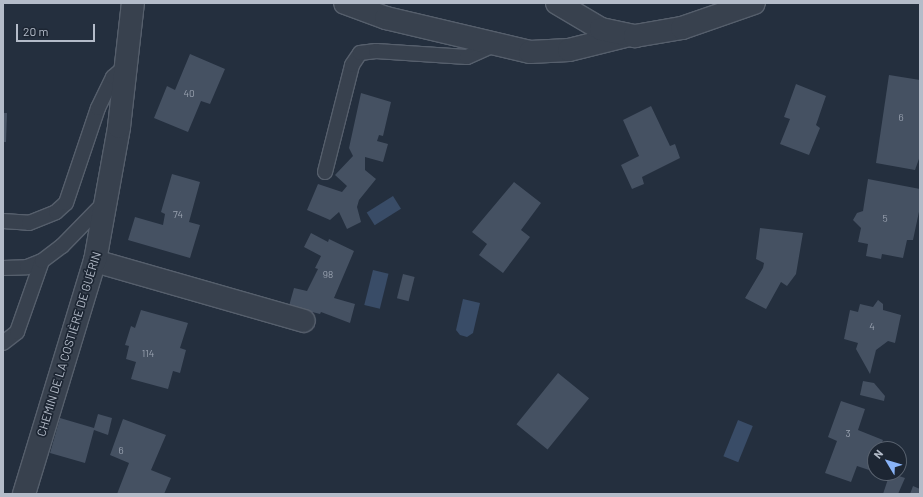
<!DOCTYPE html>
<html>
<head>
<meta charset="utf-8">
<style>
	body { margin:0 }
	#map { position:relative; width:923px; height:497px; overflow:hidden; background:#242f3e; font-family:Barlow,sans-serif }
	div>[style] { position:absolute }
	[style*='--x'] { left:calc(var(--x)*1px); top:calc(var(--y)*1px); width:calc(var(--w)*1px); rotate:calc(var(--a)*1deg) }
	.water>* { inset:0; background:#394c67; transform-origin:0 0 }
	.building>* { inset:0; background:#455162; transform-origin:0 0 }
	.roads { filter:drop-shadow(1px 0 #565f6c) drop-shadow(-1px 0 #565f6c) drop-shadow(0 1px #565f6c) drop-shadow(0 -1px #565f6c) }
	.service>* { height:14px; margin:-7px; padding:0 7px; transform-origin:7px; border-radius:7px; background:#38414e }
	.minor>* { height:22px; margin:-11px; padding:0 11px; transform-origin:11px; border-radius:11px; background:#38414e }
	.tertiary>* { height:22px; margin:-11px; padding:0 11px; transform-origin:11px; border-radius:11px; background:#38414e }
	span { translate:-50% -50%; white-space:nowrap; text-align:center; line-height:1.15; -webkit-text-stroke:3.5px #1d2633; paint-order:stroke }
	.number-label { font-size:10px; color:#98a1af }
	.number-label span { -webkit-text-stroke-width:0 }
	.street-label { font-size:12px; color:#b4bcc9 }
	.frame { position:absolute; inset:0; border:4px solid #b4bcc9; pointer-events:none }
	.north { position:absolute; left:867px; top:441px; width:40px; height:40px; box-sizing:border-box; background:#1d2633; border:1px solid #59626f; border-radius:50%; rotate:308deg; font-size:11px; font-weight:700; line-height:16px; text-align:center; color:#b4bcc9 }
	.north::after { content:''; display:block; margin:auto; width:14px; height:18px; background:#8ab4f8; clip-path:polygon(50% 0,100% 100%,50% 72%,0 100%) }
	.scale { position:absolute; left:16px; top:24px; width:79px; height:18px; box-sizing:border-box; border:2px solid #b4bcc9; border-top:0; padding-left:5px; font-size:12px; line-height:14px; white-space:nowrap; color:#b4bcc9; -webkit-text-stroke:3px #1d2633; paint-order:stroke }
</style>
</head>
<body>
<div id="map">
	<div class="water">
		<div style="left:393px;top:196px;width:15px;height:31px;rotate:58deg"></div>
		<div style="left:373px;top:270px;width:16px;height:36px;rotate:14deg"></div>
		<div style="clip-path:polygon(463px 299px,480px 303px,473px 333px,467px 337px,460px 335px,456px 330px)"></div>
		<div style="left:738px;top:420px;width:16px;height:39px;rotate:22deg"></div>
	</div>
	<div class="building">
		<div style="clip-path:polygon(190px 54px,225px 69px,210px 104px,201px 101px,188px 132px,154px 118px,167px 86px,175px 90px)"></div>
		<div style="clip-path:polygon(889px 75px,920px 80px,920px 156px,915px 170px,876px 163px)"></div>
		<div style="clip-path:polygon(796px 84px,826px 96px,816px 125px,820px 128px,809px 155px,780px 144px,790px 119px,784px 117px)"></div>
		<div style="clip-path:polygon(361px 93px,391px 102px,383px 136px,379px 135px,377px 141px,388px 144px,383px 162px,365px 157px,365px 170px,376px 179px,359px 200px,357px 207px,361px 222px,347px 229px,339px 212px,330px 220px,307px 210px,318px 184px,342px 192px,347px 186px,335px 175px,353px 156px,349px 148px)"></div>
		<div style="clip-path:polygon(651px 106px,670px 146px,675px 144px,680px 158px,642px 177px,644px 184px,632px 189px,621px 165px,639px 156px,623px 120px)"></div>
		<div style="clip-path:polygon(3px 113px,7px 113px,6px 142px,3px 142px)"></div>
		<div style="clip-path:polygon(172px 174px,200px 182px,189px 222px,200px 225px,190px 258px,128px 240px,135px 217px,163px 225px,165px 214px,161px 212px)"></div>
		<div style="clip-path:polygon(868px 179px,920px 189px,920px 207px,913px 240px,907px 240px,903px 258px,882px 254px,881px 259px,866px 256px,868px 244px,858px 242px,861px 228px,853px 220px,857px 213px,863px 211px)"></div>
		<div style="clip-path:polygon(514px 182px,541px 203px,521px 230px,530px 237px,503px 273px,479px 255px,487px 244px,472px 232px)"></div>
		<div style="clip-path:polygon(760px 228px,803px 233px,796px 274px,787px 286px,781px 282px,766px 309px,745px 298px,763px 268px,764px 263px,756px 259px)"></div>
		<div style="clip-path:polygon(311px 233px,328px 242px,329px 239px,354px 251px,334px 298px,355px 304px,350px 323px,321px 312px,320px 314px,289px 306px,294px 288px,307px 291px,318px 269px,315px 268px,321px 256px,304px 247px)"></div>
		<div style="left:403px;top:274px;width:12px;height:25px;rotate:14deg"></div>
		<div style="clip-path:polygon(878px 300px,883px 304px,883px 310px,901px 315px,895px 343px,888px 341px,876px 350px,870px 374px,856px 349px,858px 343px,844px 339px,850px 310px,858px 312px,860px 304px,873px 307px)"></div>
		<div style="clip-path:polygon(141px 310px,188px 323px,180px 348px,186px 350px,180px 373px,173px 371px,168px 389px,131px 379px,136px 362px,126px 359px,129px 346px,125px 345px,131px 326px,135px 328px)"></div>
		<div style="left:558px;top:373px;width:40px;height:66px;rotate:39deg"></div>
		<div style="clip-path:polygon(863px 381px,874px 383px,885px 396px,884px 401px,860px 395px)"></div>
		<div style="clip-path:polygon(841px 401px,865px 409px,858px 430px,883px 440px,879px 449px,875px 449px,872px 471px,857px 466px,851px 482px,825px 473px,837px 441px,828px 437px)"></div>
		<div style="clip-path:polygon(98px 414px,112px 418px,108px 435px,94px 430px,85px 463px,50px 453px,60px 418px,94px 428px)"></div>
		<div style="clip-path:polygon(123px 419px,166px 435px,151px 470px,171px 478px,164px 494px,117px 494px,129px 463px,110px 455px)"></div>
		<div style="clip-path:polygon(890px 473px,905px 478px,898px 494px,883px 494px)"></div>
		<div style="clip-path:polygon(913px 486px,920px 489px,920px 494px,910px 494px)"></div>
	</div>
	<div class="roads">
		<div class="service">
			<div style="--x:325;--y:172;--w:110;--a:-75.8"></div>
			<div style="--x:352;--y:65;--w:14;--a:-56"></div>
			<div style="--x:360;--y:53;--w:16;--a:-7"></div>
			<div style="--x:376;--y:51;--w:91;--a:3.8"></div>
			<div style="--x:467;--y:57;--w:30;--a:-24"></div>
			<div style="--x:3;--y:221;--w:26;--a:4"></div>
			<div style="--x:29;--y:223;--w:29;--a:-22"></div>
			<div style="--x:56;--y:212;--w:13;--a:-42"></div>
			<div style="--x:66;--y:203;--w:100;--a:-71.4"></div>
			<div style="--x:98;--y:108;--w:34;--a:-64"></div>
			<div style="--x:113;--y:77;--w:16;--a:-40"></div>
			<div style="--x:3;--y:268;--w:24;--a:-2"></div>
			<div style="--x:27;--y:267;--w:16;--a:-22"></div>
			<div style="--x:3;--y:343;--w:18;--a:-38"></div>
			<div style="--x:17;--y:332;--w:75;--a:-70.6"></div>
			<div style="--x:42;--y:261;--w:25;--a:-37"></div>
			<div style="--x:62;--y:246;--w:62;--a:-45.7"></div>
		</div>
		<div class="minor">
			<div style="--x:345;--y:3;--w:44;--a:20.1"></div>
			<div style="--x:386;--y:18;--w:148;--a:13.3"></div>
			<div style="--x:530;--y:52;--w:39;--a:-3"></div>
			<div style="--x:569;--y:50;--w:58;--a:-14"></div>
			<div style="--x:95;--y:261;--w:217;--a:16"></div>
			<div style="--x:24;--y:494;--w:244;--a:-73.1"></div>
			<div style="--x:95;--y:261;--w:136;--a:-79.8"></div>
			<div style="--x:119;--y:127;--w:125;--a:-83.6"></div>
		</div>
		<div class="tertiary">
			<div style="--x:557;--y:3;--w:51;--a:30.6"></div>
			<div style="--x:601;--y:29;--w:35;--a:12"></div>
			<div style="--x:635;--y:36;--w:48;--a:-9.7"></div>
			<div style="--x:682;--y:28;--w:76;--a:-19.1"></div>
		</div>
	</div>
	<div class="number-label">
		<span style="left:189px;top:94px">40</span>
		<span style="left:901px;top:118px">6</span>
		<span style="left:178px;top:215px">74</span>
		<span style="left:885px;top:219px">5</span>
		<span style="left:328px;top:275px">98</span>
		<span style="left:872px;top:327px">4</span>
		<span style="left:148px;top:354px">114</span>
		<span style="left:848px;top:434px">3</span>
		<span style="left:121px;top:451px">6</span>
	</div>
	<div class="street-label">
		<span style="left:69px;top:344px;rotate:-73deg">CHEMIN DE LA COSTIÈRE DE GUÉRIN</span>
	</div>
	<div class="frame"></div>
	<div class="north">N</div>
	<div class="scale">20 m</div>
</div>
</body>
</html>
